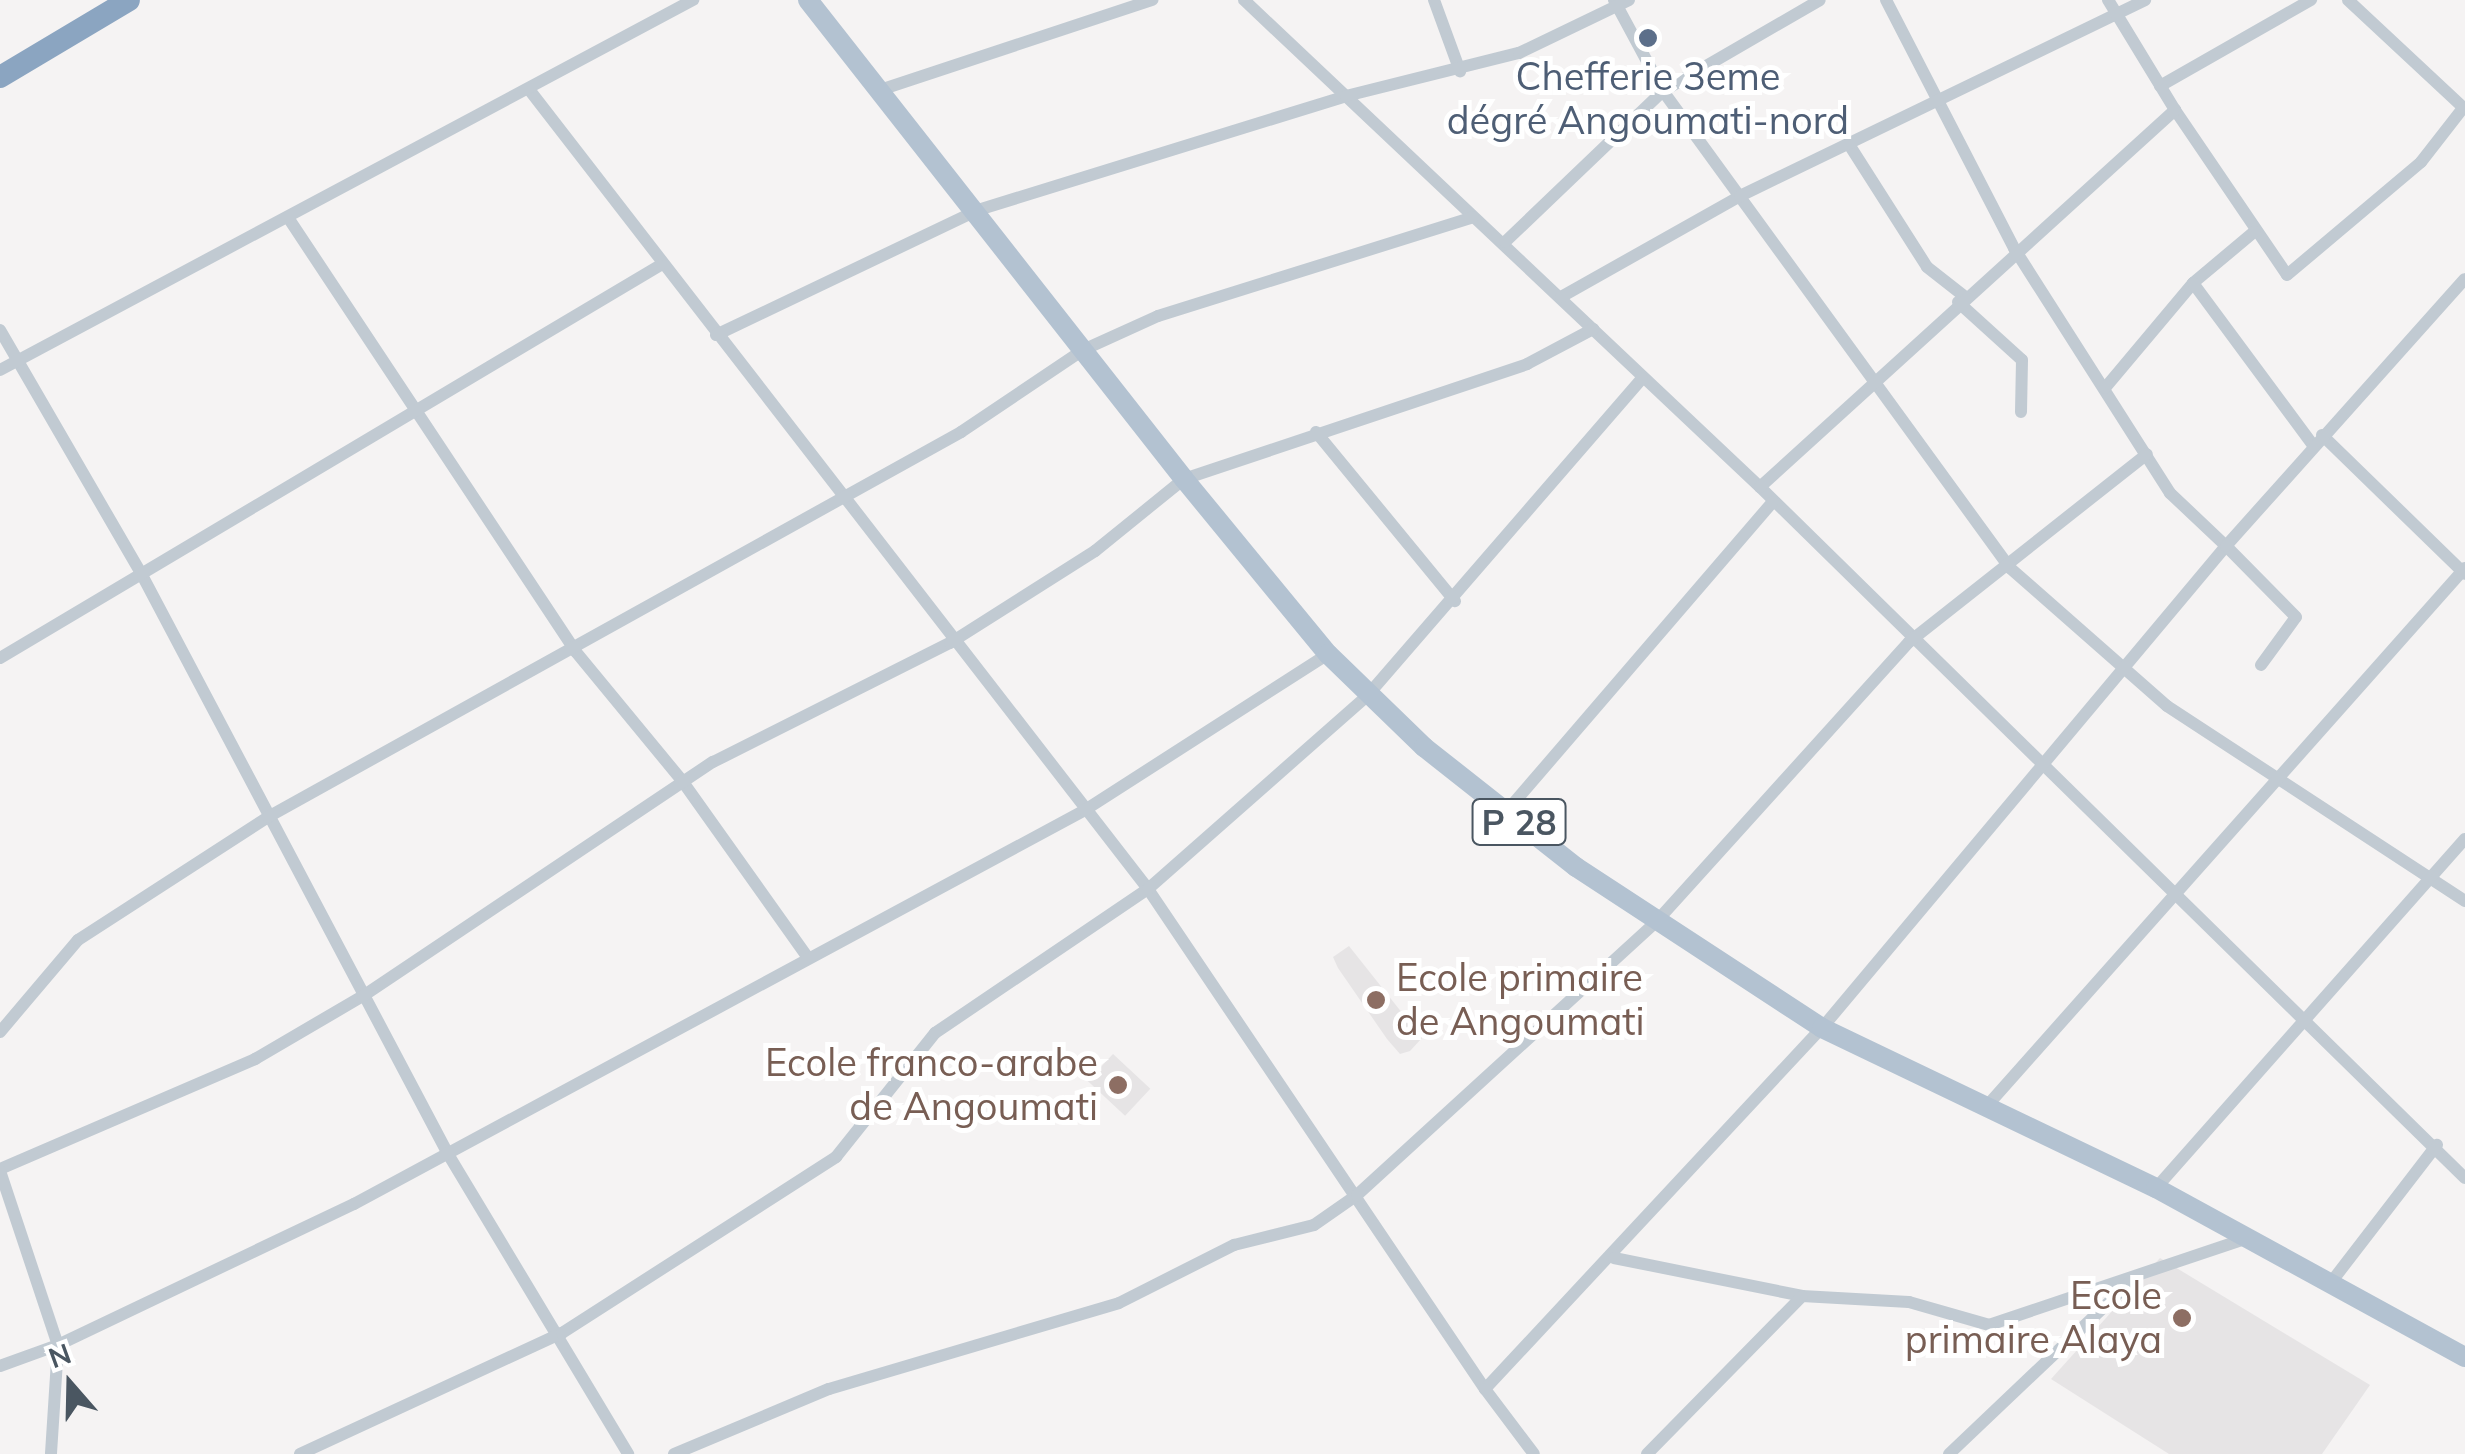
<!DOCTYPE html>
<html>
<head>
<meta charset="utf-8">
<style>
	body { margin:0 }
	#map { position:relative; width:2465px; height:1454px; overflow:hidden; background:#f5f3f3; font-family:Mulish,sans-serif }
	div>[style] { position:absolute }
	[style*='--x'] { left:calc(var(--x)*1px); top:calc(var(--y)*1px); width:calc(var(--w)*1px); rotate:calc(var(--a)*1deg) }
	.education>* { inset:0; background:#e6e4e5; transform-origin:0 0 }
	.street>* { height:12px; margin:-6px; padding:0 6px; transform-origin:6px; border-radius:6px; background:#c1cad2 }
	.primary>* { height:20px; margin:-10px; padding:0 10px; transform-origin:10px; border-radius:10px; background:#b3c2d1 }
	.highway>* { height:22px; margin:-11px; padding:0 11px; transform-origin:11px; border-radius:11px; background:#8ba5c1 }
	.dots>* { width:28px; height:28px; translate:-50% -50%; box-sizing:border-box; border:5px solid #fff; border-radius:50% }
	span { translate:-50% -50%; white-space:nowrap; text-align:center; line-height:1.15; -webkit-text-stroke:10px #fff; paint-order:stroke }
	.shield-label span { padding:2px 8px; background:#fff; border:2px solid; border-radius:8px; -webkit-text-stroke-width:0 }
	.shield-label { font-size:35px; color:#4a5661; font-weight:700 }
	.service-label { font-size:38px; color:#4e5e75 }
	.education-label { font-size:38px; color:#785e54 }
	.left { translate:0 -50%; text-align:left }
	.right { translate:-100% -50%; text-align:right }
	.north { position:absolute; left:20px; top:1334px; width:100px; height:100px; -webkit-text-stroke:8px #fff; paint-order:stroke; rotate:340deg; font-size:28px; font-weight:700; line-height:40px; text-align:center; color:#4a5661 }
	.north::after { content:''; display:block; margin:auto; width:35px; height:45px; background:#4a5661; clip-path:polygon(50% 0,100% 100%,50% 72%,0 100%) }
</style>
</head>
<body>
<div id="map">
	<div class="education">
		<div style="clip-path:polygon(1349px 946px,1422px 1038px,1410px 1051px,1400px 1054px,1387px 1039px,1338px 968px,1333px 957px)"></div>
		<div style="left:1113px;top:1054px;width:51px;height:37px;rotate:43deg"></div>
		<div style="clip-path:polygon(2160px 1258px,2370px 1385px,2322px 1454px,2169px 1454px,2051px 1379px)"></div>
	</div>
	<div class="street">
		<div style="--x:1244;--y:0;--w:710;--a:43.34"></div>
		<div style="--x:1760;--y:487;--w:987;--a:44.43"></div>
		<div style="--x:1434;--y:0;--w:76;--a:69.9"></div>
		<div style="--x:1614;--y:0;--w:103;--a:61.7"></div>
		<div style="--x:1663;--y:91;--w:590;--a:53.97"></div>
		<div style="--x:2010;--y:568;--w:209;--a:41.3"></div>
		<div style="--x:2167;--y:706;--w:356;--a:33.2"></div>
		<div style="--x:2348;--y:0;--w:160;--a:43"></div>
		<div style="--x:2160;--y:86;--w:174;--a:-29.7"></div>
		<div style="--x:880;--y:90;--w:287;--a:-18.3"></div>
		<div style="--x:531;--y:92;--w:1008;--a:52.25"></div>
		<div style="--x:1148;--y:889;--w:603;--a:56.02"></div>
		<div style="--x:1485;--y:1389;--w:494;--a:-47"></div>
		<div style="--x:1822;--y:1028;--w:629;--a:-50.03"></div>
		<div style="--x:2226;--y:546;--w:77;--a:-136.6"></div>
		<div style="--x:2170;--y:493;--w:290;--a:-122.5"></div>
		<div style="--x:2014;--y:248;--w:279;--a:-117.3"></div>
		<div style="--x:2175;--y:110;--w:199;--a:55.8"></div>
		<div style="--x:2287;--y:275;--w:175;--a:-40.1"></div>
		<div style="--x:2421;--y:162;--w:68;--a:-52.1"></div>
		<div style="--x:1850;--y:146;--w:143;--a:57.5"></div>
		<div style="--x:1927;--y:267;--w:47;--a:38.1"></div>
		<div style="--x:289;--y:219;--w:519;--a:56.46"></div>
		<div style="--x:576;--y:652;--w:168;--a:50.5"></div>
		<div style="--x:683;--y:782;--w:216;--a:54.6"></div>
		<div style="--x:1505;--y:242;--w:219;--a:-43.7"></div>
		<div style="--x:1663;--y:91;--w:181;--a:-30.1"></div>
		<div style="--x:2193;--y:283;--w:80;--a:-39.9"></div>
		<div style="--x:1561;--y:297;--w:206;--a:-29.4"></div>
		<div style="--x:1740;--y:196;--w:450;--a:-25.8"></div>
		<div style="--x:1958;--y:302;--w:86;--a:42.2"></div>
		<div style="--x:2022;--y:360;--w:52;--a:91.1"></div>
		<div style="--x:0;--y:330;--w:283;--a:59.9"></div>
		<div style="--x:142;--y:575;--w:655;--a:62.14"></div>
		<div style="--x:448;--y:1154;--w:350;--a:59"></div>
		<div style="--x:716;--y:335;--w:290;--a:-25.5"></div>
		<div style="--x:978;--y:210;--w:385;--a:-17.2"></div>
		<div style="--x:1346;--y:96;--w:178;--a:-14"></div>
		<div style="--x:1519;--y:53;--w:122;--a:-25.7"></div>
		<div style="--x:0;--y:370;--w:786;--a:-28.1"></div>
		<div style="--x:2105;--y:388;--w:137;--a:-50"></div>
		<div style="--x:2193;--y:283;--w:202;--a:53.5"></div>
		<div style="--x:1316;--y:432;--w:219;--a:50.6"></div>
		<div style="--x:2322;--y:435;--w:199;--a:44.2"></div>
		<div style="--x:1760;--y:487;--w:561;--a:-42.25"></div>
		<div style="--x:2175;--y:110;--w:129;--a:-121.3"></div>
		<div style="--x:0;--y:658;--w:767;--a:-30.75"></div>
		<div style="--x:2261;--y:665;--w:59;--a:-53.9"></div>
		<div style="--x:2296;--y:617;--w:100;--a:-134.6"></div>
		<div style="--x:2226;--y:546;--w:358;--a:-48.2"></div>
		<div style="--x:1506;--y:812;--w:409;--a:-49.3"></div>
		<div style="--x:0;--y:1032;--w:121;--a:-49.7"></div>
		<div style="--x:78;--y:940;--w:226;--a:-32.9"></div>
		<div style="--x:268;--y:817;--w:793;--a:-29.05"></div>
		<div style="--x:961;--y:432;--w:147;--a:-33.9"></div>
		<div style="--x:1083;--y:350;--w:82;--a:-24.4"></div>
		<div style="--x:1158;--y:316;--w:330;--a:-17.4"></div>
		<div style="--x:1986;--y:1107;--w:721;--a:-48.37"></div>
		<div style="--x:0;--y:1169;--w:278;--a:-23.3"></div>
		<div style="--x:255;--y:1059;--w:125;--a:-30.3"></div>
		<div style="--x:363;--y:996;--w:421;--a:-33.8"></div>
		<div style="--x:713;--y:762;--w:265;--a:-26.7"></div>
		<div style="--x:950;--y:643;--w:172;--a:-32.4"></div>
		<div style="--x:1095;--y:551;--w:114;--a:-39"></div>
		<div style="--x:1184;--y:479;--w:362;--a:-18.5"></div>
		<div style="--x:1527;--y:364;--w:75;--a:-27.9"></div>
		<div style="--x:0;--y:1171;--w:183;--a:71.6"></div>
		<div style="--x:58;--y:1345;--w:328;--a:-25.5"></div>
		<div style="--x:354;--y:1204;--w:830;--a:-28.32"></div>
		<div style="--x:1085;--y:810;--w:289;--a:-32.7"></div>
		<div style="--x:2156;--y:1188;--w:466;--a:-48.5"></div>
		<div style="--x:1614;--y:1258;--w:192;--a:11.4"></div>
		<div style="--x:1802;--y:1296;--w:107;--a:3.2"></div>
		<div style="--x:1909;--y:1302;--w:83;--a:16"></div>
		<div style="--x:1989;--y:1325;--w:269;--a:-18.6"></div>
		<div style="--x:2329;--y:1285;--w:177;--a:-52.4"></div>
		<div style="--x:0;--y:1366;--w:62;--a:-19.9"></div>
		<div style="--x:58;--y:1345;--w:109;--a:93.7"></div>
		<div style="--x:1485;--y:1389;--w:81;--a:53"></div>
		<div style="--x:300;--y:1454;--w:289;--a:-24.8"></div>
		<div style="--x:562;--y:1333;--w:326;--a:-32.7"></div>
		<div style="--x:836;--y:1157;--w:159;--a:-51.4"></div>
		<div style="--x:935;--y:1033;--w:257;--a:-34.1"></div>
		<div style="--x:1148;--y:889;--w:292;--a:-41.4"></div>
		<div style="--x:1367;--y:696;--w:420;--a:-49.1"></div>
		<div style="--x:674;--y:1454;--w:168;--a:-22.8"></div>
		<div style="--x:829;--y:1389;--w:302;--a:-16.5"></div>
		<div style="--x:1119;--y:1303;--w:129;--a:-26.8"></div>
		<div style="--x:1234;--y:1245;--w:82;--a:-14"></div>
		<div style="--x:1314;--y:1225;--w:52;--a:-34.9"></div>
		<div style="--x:1357;--y:1195;--w:405;--a:-42.4"></div>
		<div style="--x:1656;--y:922;--w:377;--a:-47.9"></div>
		<div style="--x:1909;--y:642;--w:303;--a:-38.3"></div>
		<div style="--x:1647;--y:1454;--w:221;--a:-45.5"></div>
		<div style="--x:1949;--y:1454;--w:248;--a:-43.5"></div>
	</div>
	<div class="primary">
		<div style="--x:808;--y:0;--w:609;--a:51.87"></div>
		<div style="--x:1184;--y:479;--w:227;--a:50.6"></div>
		<div style="--x:1328;--y:654;--w:134;--a:44.1"></div>
		<div style="--x:1424;--y:747;--w:194;--a:38.3"></div>
		<div style="--x:1576;--y:867;--w:294;--a:33.2"></div>
		<div style="--x:1822;--y:1028;--w:370;--a:25.6"></div>
		<div style="--x:2156;--y:1188;--w:352;--a:28.7"></div>
	</div>
	<div class="highway">
		<div style="--x:0;--y:77;--w:150;--a:-30.8"></div>
	</div>
	<div class="dots">
		<div style="left:1648px;top:38px;background:#5c6f8a"></div>
		<div style="left:1376px;top:1000px;background:#8d6e63"></div>
		<div style="left:1118px;top:1085px;background:#8d6e63"></div>
		<div style="left:2182px;top:1318px;background:#8d6e63"></div>
	</div>
	<div class="shield-label">
		<span style="left:1519px;top:822px">P 28</span>
	</div>
	<div class="service-label">
		<span style="left:1648px;top:99px">Chefferie 3eme<br>dégré Angoumati-nord</span>
	</div>
	<div class="education-label">
		<span class="left" style="left:1396px;top:1000px">Ecole primaire<br>de Angoumati</span>
		<span class="right" style="left:1098px;top:1085px">Ecole franco-arabe<br>de Angoumati</span>
		<span class="right" style="left:2162px;top:1318px">Ecole<br>primaire Alaya</span>
	</div>
	<div class="north">N</div>
</div>
</body>
</html>
